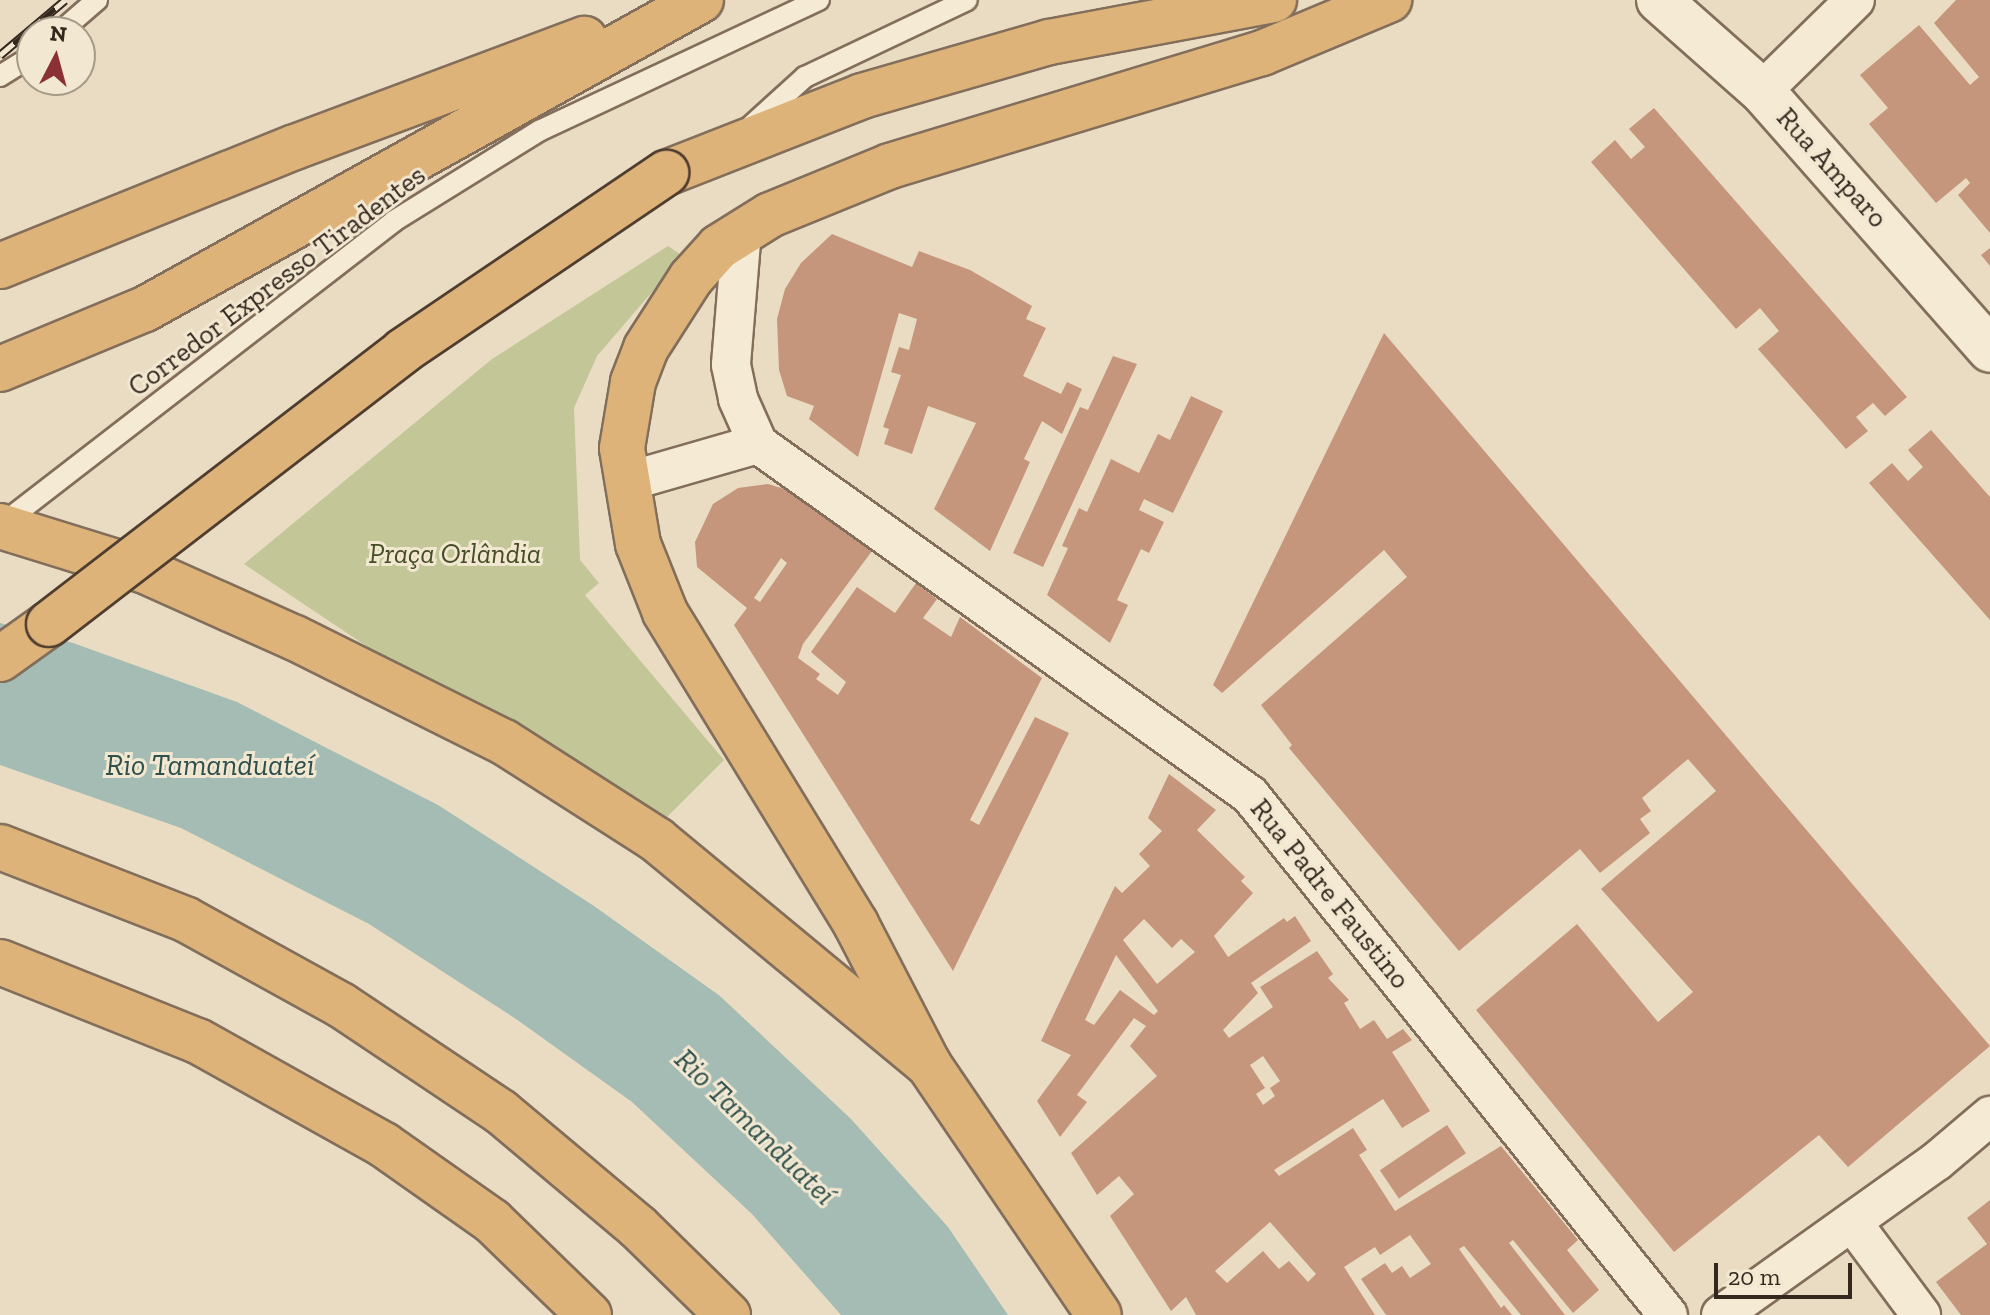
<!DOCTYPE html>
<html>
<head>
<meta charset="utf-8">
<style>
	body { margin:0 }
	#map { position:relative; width:1990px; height:1315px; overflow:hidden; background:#e9dcc2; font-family:"Zilla Slab",serif }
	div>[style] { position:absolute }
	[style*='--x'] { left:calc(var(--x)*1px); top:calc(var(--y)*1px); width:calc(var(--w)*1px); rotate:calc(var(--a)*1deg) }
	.green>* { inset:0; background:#c3c697 }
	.water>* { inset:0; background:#a4bcb4 }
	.building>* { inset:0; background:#c5967b; transform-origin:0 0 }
	.roads { filter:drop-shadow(2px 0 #826e5b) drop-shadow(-2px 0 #826e5b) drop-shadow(0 2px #826e5b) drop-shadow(0 -2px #826e5b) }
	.service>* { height:20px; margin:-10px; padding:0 10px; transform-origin:10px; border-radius:10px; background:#f5ead4 }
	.minor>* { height:38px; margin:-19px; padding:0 19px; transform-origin:19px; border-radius:19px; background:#f5ead4 }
	.tertiary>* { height:44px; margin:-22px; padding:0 22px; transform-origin:22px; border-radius:22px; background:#f5ead4 }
	.trunk>* { height:44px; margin:-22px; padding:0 22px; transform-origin:22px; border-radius:22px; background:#deb37a }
	.rail>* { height:9px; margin-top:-4.5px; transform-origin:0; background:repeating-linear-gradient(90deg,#f2e7d0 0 18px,#33271e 0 36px); box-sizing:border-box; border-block:2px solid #33271e }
	.bridges { filter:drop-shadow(2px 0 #4f3d2f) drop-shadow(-2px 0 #4f3d2f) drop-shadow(0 2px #4f3d2f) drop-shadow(0 -2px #4f3d2f) }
	.trunk-bridge>* { height:44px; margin:-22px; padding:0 22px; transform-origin:22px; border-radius:22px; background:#deb37a }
	span { translate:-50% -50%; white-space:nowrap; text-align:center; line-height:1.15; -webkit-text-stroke:6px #f2e7d0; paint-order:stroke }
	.street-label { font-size:28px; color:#33271e }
	.park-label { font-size:28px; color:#454d26; font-style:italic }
	.water-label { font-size:30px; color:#2e514d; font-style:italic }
	.north { position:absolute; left:16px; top:16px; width:80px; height:80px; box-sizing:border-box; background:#f2e7d0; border:2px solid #a69a89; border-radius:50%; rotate:6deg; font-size:22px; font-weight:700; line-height:32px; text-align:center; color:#33271e }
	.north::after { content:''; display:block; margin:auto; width:28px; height:36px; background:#8b3035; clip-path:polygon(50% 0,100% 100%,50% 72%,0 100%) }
	.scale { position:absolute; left:1714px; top:1263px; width:138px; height:36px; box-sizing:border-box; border:4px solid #33271e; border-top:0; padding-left:10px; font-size:24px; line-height:28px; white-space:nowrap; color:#33271e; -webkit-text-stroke:6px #f2e7d0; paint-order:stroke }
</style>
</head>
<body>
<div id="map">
	<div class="green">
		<div style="clip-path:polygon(668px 246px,683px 256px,597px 356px,574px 408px,580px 560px,599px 583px,585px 595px,724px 760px,661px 823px,441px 696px,244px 564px,492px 359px)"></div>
	</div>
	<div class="water">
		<div style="clip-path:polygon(0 623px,73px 643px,237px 702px,438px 805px,594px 906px,720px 996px,851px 1119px,948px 1227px,1008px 1315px,841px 1315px,752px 1214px,632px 1102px,516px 1019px,369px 924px,181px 828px,0 765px)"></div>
	</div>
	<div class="building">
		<div style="clip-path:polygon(1956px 0,1990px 0,1990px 233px,1958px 195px,1970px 183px,1966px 178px,1936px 203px,1869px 124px,1888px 108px,1860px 75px,1919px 25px,1970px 85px,1979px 77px,1934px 23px)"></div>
		<div style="clip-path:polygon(1654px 108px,1907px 397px,1885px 416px,1873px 403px,1856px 417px,1868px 431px,1846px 449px,1758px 349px,1779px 331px,1760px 308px,1736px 329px,1591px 162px,1615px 140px,1631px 159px,1645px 147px,1629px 129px)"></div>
		<div style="clip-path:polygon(832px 234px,912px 267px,919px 251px,970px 270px,1032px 306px,1026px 319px,1046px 328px,1023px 376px,1061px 394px,1067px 382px,1082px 389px,1062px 434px,1042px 421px,1024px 459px,1030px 462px,990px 551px,934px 509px,976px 423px,928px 406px,912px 454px,884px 444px,889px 429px,883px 427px,901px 375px,891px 372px,899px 347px,909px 350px,917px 319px,899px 313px,858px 457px,809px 419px,814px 406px,787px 396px,779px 370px,777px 319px,785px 289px,801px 263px)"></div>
		<div style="clip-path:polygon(1990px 248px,1990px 266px,1981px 255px)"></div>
		<div style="clip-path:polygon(1384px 333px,1990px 1046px,1848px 1167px,1819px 1135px,1674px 1252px,1476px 1010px,1577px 924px,1658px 1022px,1693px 992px,1601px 889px,1716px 791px,1688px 759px,1642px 798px,1651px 811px,1640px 819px,1650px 833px,1600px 873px,1580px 849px,1459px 951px,1289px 748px,1292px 745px,1261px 705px,1407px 577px,1384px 550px,1222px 693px,1213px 685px)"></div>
		<div style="clip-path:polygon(1113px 356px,1137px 364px,1043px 567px,1013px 553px,1080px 407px,1088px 410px)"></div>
		<div style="clip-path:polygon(1191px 396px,1223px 411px,1173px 513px,1144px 499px,1139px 510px,1164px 522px,1149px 553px,1141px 549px,1117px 600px,1128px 605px,1110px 643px,1047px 595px,1068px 548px,1062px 546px,1079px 508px,1087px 512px,1111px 459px,1139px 473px,1158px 434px,1170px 440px)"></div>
		<div style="clip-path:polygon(1931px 430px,1990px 497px,1990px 620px,1869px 483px,1892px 463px,1908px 481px,1923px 467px,1908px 450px)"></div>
		<div style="clip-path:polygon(evenodd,768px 484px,791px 491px,872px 551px,803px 644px,798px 658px,820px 674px,816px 679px,838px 695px,846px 682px,811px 652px,857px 587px,895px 613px,916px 583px,937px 599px,923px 618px,951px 637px,960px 617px,1042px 678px,970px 820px,979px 825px,1035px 717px,1069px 733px,953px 971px,734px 625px,747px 608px,697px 567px,695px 542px,713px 504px,738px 488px,768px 484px,781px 558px,787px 563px,760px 602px,754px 598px,781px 558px)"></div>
		<div style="clip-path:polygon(evenodd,1169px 774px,1216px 810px,1197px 830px,1245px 877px,1241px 881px,1253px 893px,1214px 936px,1228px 957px,1284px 918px,1287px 922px,1295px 916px,1311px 941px,1251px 983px,1258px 993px,1223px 1030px,1229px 1038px,1273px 1007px,1260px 987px,1317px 951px,1333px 974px,1328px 978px,1349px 1000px,1344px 1003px,1360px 1029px,1374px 1020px,1387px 1039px,1403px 1029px,1412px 1040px,1392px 1052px,1430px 1111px,1402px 1128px,1383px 1099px,1274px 1170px,1279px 1176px,1353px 1128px,1367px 1150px,1359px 1155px,1395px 1211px,1501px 1146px,1578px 1240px,1567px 1250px,1599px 1290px,1573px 1313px,1513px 1240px,1509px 1243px,1565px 1315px,1521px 1315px,1464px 1246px,1459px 1249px,1501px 1308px,1504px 1305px,1512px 1315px,1386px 1315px,1361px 1279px,1385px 1263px,1392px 1273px,1402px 1266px,1410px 1278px,1431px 1264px,1410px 1235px,1380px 1255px,1375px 1247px,1344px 1267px,1375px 1315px,1196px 1315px,1186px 1297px,1171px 1311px,1110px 1216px,1134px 1194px,1119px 1176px,1097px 1195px,1071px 1153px,1157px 1076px,1130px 1046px,1146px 1026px,1134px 1018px,1077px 1095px,1087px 1102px,1060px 1137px,1037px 1101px,1071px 1055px,1041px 1041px,1115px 886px,1122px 893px,1150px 866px,1139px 854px,1162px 831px,1148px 818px,1169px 774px,1144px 919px,1172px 948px,1181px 939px,1195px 952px,1157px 984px,1123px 940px,1144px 919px,1169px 774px,1116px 955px,1158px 1011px,1154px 1015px,1120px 990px,1094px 1025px,1085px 1020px,1116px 955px,1169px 774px,1263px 1056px,1280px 1081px,1270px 1088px,1275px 1096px,1263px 1105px,1256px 1094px,1265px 1088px,1250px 1065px,1263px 1056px,1169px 774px,1270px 1222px,1316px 1274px,1308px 1282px,1289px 1261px,1279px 1269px,1263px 1251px,1227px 1283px,1215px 1271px,1270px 1222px)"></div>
		<div style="left:1447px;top:1125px;width:34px;height:81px;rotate:56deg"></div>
		<div style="clip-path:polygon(1990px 1200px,1990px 1315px,1961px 1315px,1936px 1282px,1987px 1244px,1967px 1218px)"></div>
	</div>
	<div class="roads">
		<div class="service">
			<div style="--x:60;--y:32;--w:49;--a:-40.9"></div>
			<div style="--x:0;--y:76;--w:38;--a:-32"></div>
			<div style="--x:752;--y:125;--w:72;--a:-42.2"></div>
			<div style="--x:805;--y:77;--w:179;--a:-25.4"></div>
			<div style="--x:1;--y:525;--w:497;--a:-37.7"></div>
			<div style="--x:394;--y:221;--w:171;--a:-31.8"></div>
			<div style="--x:539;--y:131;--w:309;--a:-25.1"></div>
		</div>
		<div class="minor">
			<div style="--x:1762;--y:91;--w:130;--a:-44.4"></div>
			<div style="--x:742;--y:230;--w:135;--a:94.7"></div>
			<div style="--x:731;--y:365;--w:35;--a:78"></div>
			<div style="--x:738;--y:399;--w:49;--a:66"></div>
			<div style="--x:758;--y:444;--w:604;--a:35.5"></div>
			<div style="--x:1250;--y:795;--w:667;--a:51.21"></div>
			<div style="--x:626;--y:482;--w:137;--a:-16.1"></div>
			<div style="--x:1852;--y:1222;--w:116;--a:53.4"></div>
			<div style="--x:1721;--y:1315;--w:265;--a:-35.5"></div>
			<div style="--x:1937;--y:1161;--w:70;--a:-40.3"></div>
		</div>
		<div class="tertiary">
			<div style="--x:1659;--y:0;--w:137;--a:41.5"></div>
			<div style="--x:1762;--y:91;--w:345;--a:48.6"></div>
		</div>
		<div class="trunk">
			<div style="--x:666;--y:173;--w:211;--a:-21.4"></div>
			<div style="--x:862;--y:96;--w:195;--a:-16.1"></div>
			<div style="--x:1049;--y:42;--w:229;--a:-10.6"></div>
			<div style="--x:0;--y:266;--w:318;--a:-22"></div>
			<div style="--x:295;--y:147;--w:309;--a:-20.5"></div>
			<div style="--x:0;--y:369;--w:157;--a:-22.5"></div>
			<div style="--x:145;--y:309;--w:636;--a:-29.06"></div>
			<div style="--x:0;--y:526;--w:152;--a:17.2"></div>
			<div style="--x:145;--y:571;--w:164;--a:24.1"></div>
			<div style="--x:295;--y:638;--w:233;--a:26.5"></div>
			<div style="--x:504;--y:742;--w:182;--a:32.6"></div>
			<div style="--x:657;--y:840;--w:353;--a:39.6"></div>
			<div style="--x:929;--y:1065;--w:302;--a:55.8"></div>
			<div style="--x:0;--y:659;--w:60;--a:-35.5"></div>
			<div style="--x:0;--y:847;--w:199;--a:21.3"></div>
			<div style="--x:185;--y:919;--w:178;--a:28.9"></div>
			<div style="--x:341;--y:1005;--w:192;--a:33.8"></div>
			<div style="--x:501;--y:1112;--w:179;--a:40"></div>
			<div style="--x:638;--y:1227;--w:126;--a:44.4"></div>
			<div style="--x:0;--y:962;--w:213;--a:21.8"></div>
			<div style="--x:198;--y:1041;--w:213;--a:29.2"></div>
			<div style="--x:384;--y:1145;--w:132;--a:35.1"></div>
			<div style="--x:492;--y:1221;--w:135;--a:44.1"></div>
			<div style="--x:929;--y:1065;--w:159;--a:-117.4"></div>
			<div style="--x:856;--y:924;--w:366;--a:-121.5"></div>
			<div style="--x:665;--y:612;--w:73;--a:-111.7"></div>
			<div style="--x:638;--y:544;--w:97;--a:-99.5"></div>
			<div style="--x:622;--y:448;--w:67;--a:-80.5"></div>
			<div style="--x:633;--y:382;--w:36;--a:-69"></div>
			<div style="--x:646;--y:348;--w:83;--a:-57.3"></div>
			<div style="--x:691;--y:278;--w:42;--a:-47.9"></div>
			<div style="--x:719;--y:247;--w:60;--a:-32.1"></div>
			<div style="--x:770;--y:215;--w:130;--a:-22.2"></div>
			<div style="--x:890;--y:166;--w:389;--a:-16.9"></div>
			<div style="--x:1262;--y:53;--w:138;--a:-22.7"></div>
		</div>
	</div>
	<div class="rail">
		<div style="--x:0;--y:55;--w:85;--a:-40.2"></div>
	</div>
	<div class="bridges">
		<div class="trunk-bridge">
			<div style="--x:49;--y:624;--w:447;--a:-37.6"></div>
			<div style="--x:403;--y:351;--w:318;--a:-34.1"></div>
		</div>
	</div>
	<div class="street-label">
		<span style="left:1832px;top:168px;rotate:48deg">Rua Amparo</span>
		<span style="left:277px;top:281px;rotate:-37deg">Corredor Expresso Tiradentes</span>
		<span style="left:1330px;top:894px;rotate:51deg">Rua Padre Faustino</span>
	</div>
	<div class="park-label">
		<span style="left:455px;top:554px">Praça Orlândia</span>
	</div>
	<div class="water-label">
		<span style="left:210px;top:765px">Rio Tamanduateí</span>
		<span style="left:755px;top:1127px;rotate:44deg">Rio Tamanduateí</span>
	</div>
	<div class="north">N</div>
	<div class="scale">20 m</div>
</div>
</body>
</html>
